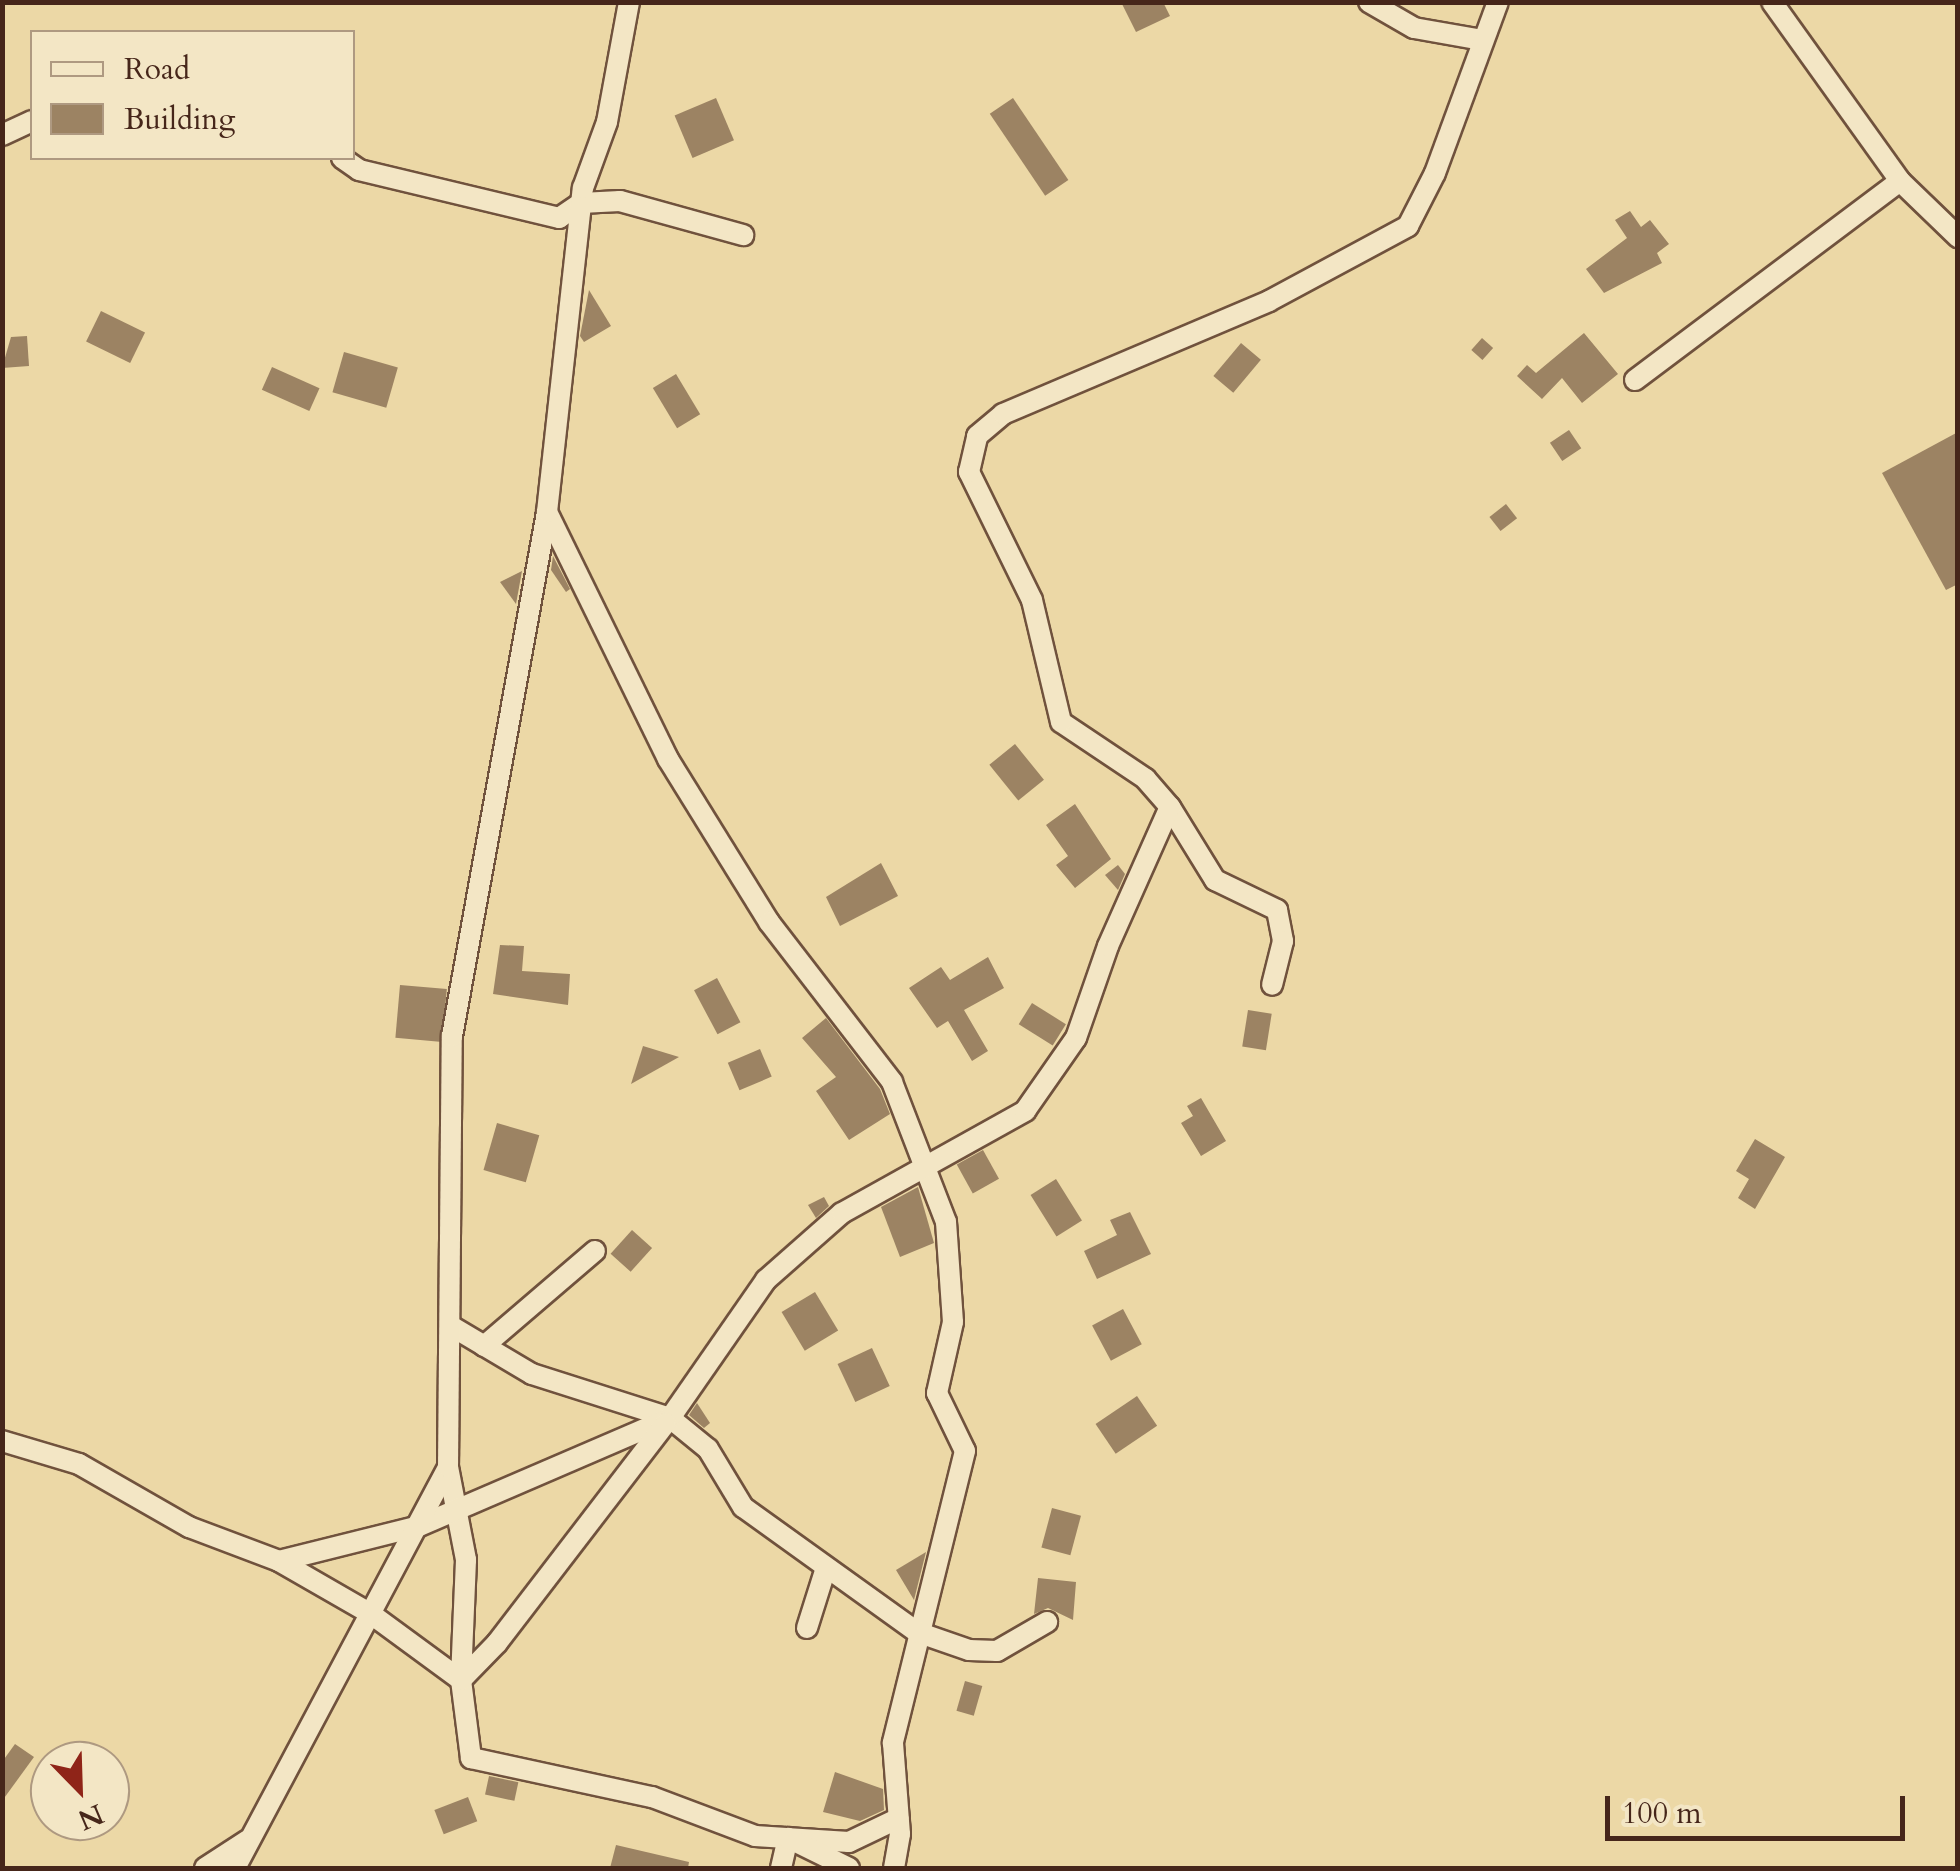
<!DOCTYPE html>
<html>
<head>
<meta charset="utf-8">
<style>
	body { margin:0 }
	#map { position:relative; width:1960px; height:1871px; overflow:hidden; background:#ecd8a6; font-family:Cardo,serif }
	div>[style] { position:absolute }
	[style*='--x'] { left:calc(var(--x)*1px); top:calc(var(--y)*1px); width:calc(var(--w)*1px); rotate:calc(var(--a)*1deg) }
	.building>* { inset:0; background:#9c8363; transform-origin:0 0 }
	.roads { filter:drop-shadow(2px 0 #70523d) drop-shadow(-2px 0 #70523d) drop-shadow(0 2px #70523d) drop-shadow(0 -2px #70523d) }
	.minor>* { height:20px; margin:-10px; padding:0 10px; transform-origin:10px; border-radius:10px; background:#f3e6c5 }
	span { translate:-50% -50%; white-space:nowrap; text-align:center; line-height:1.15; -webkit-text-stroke:9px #f3e6c5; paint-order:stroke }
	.frame { position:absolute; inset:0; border:5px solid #46261a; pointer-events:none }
	.legend { position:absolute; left:30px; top:30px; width:325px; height:130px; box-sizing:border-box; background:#f3e6c5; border:2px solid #ae9981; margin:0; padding:12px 18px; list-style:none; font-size:30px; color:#46261a }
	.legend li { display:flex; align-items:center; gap:20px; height:50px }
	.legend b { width:50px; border:2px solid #ae9981 }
	.north { position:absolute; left:30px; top:1741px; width:100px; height:100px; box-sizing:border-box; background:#f3e6c5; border:2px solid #ae9981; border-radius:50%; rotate:157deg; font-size:28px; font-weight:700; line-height:40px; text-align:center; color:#46261a }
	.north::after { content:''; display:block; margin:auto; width:35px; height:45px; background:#8f2418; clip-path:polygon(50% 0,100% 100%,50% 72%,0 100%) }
	.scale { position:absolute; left:1605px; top:1796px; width:300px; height:45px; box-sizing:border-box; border:5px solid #46261a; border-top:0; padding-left:12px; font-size:30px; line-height:35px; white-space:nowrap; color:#46261a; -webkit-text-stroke:8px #f3e6c5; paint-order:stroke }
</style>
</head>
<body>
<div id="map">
	<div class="building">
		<div style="clip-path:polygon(1121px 2px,1163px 2px,1170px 16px,1136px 32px)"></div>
		<div style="left:716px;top:98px;width:46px;height:45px;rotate:67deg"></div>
		<div style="left:1013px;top:98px;width:99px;height:28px;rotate:56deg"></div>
		<div style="clip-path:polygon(1630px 211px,1641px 227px,1650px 220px,1669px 244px,1657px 253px,1662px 263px,1604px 293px,1586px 269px,1627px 238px,1615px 220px)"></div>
		<div style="clip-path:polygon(589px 290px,611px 326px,584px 342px,580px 336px)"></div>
		<div style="left:101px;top:311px;width:49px;height:34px;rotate:26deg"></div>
		<div style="clip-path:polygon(1584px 333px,1618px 374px,1582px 403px,1562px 378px,1542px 399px,1517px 376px,1527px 365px,1536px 373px)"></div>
		<div style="clip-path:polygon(27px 336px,29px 366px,2px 368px,11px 337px)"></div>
		<div style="left:1482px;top:338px;width:15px;height:16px;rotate:42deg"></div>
		<div style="left:1241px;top:343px;width:26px;height:43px;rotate:40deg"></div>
		<div style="left:344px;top:352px;width:56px;height:42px;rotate:16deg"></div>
		<div style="left:272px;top:367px;width:52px;height:25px;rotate:24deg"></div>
		<div style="left:676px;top:374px;width:47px;height:27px;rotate:59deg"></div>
		<div style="left:1569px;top:430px;width:22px;height:23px;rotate:56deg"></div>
		<div style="clip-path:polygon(1958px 432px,1958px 584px,1946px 590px,1882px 473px)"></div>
		<div style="left:1506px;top:504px;width:18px;height:21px;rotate:52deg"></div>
		<div style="clip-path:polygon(553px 556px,570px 589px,566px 592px,551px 570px)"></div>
		<div style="clip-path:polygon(522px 571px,516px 604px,500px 582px)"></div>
		<div style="left:1015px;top:744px;width:46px;height:33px;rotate:51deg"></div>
		<div style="clip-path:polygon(1075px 804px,1111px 859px,1075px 888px,1056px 865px,1068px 856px,1046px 825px)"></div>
		<div style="clip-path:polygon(881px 863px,898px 896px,840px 926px,826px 897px)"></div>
		<div style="clip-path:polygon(1118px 865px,1125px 874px,1118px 890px,1105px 875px)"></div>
		<div style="clip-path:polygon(500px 945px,524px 946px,522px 971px,570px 974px,568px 1005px,493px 994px)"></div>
		<div style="clip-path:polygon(988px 957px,1004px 988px,964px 1010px,988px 1051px,972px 1061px,948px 1021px,937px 1028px,909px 988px,941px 967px,950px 980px)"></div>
		<div style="left:717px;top:978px;width:50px;height:26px;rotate:62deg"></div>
		<div style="left:400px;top:985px;width:47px;height:53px;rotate:5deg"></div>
		<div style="left:1032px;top:1003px;width:40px;height:25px;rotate:32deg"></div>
		<div style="left:1248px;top:1010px;width:24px;height:37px;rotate:9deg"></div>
		<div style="clip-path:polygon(826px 1018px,880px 1089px,890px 1114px,849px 1140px,816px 1091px,836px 1077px,802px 1038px)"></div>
		<div style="clip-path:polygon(643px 1046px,679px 1057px,631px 1084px)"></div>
		<div style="left:760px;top:1049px;width:30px;height:35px;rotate:67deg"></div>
		<div style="clip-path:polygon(1201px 1098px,1226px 1141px,1201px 1156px,1181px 1123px,1193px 1116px,1187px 1106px)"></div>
		<div style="left:497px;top:1123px;width:44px;height:49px;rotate:16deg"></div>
		<div style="clip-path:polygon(1755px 1139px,1785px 1157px,1755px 1209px,1738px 1198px,1749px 1179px,1736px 1171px)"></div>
		<div style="left:983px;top:1150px;width:33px;height:30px;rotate:61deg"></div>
		<div style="left:1056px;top:1179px;width:49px;height:30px;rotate:58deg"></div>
		<div style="clip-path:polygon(918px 1187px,934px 1243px,900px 1257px,881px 1207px)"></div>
		<div style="clip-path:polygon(824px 1197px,829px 1206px,816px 1218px,808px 1205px)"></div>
		<div style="clip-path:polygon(1130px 1212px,1151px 1254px,1097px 1279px,1084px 1251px,1117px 1235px,1110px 1220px)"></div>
		<div style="left:632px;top:1230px;width:27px;height:32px;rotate:42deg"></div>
		<div style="left:815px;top:1292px;width:45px;height:39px;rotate:59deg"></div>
		<div style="left:1123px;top:1309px;width:40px;height:35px;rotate:62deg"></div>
		<div style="left:872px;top:1348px;width:42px;height:38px;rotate:65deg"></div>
		<div style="left:1137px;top:1396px;width:36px;height:50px;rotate:56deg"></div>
		<div style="clip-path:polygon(697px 1403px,710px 1423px,704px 1428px,689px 1415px)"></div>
		<div style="left:1052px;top:1508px;width:30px;height:41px;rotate:15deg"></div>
		<div style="clip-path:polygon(926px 1552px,914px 1600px,896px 1570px)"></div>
		<div style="clip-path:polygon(1038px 1578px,1076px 1582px,1073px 1620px,1048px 1608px,1034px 1614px)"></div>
		<div style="left:965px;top:1681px;width:18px;height:31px;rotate:16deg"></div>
		<div style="clip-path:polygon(15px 1744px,34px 1757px,2px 1801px,2px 1762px)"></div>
		<div style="clip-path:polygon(835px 1772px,883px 1789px,884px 1810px,860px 1821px,823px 1812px)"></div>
		<div style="left:489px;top:1776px;width:30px;height:19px;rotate:12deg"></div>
		<div style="left:468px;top:1797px;width:26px;height:36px;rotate:69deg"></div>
		<div style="clip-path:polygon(616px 1845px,689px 1862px,688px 1868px,610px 1868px)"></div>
	</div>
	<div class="roads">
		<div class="minor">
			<div style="--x:1369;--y:2;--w:52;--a:30"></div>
			<div style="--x:1414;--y:28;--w:70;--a:9.9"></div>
			<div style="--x:1772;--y:2;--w:220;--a:54.4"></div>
			<div style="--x:1900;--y:181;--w:81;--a:44"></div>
			<div style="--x:2;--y:135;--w:33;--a:-25"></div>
			<div style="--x:342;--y:158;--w:21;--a:35"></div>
			<div style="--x:359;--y:170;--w:206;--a:13.5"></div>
			<div style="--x:559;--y:218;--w:27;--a:-34"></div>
			<div style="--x:581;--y:203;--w:39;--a:-3"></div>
			<div style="--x:620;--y:201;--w:128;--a:15.5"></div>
			<div style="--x:1635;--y:380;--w:331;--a:-36.9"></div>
			<div style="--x:547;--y:512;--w:275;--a:63.9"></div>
			<div style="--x:668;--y:759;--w:192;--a:58.2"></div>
			<div style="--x:769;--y:922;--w:202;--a:52.4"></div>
			<div style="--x:892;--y:1082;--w:150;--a:68.9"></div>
			<div style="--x:946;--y:1222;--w:100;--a:86"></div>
			<div style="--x:953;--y:1322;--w:73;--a:102.7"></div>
			<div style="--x:937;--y:1393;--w:64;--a:64.2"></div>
			<div style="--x:965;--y:1451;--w:301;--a:103.9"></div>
			<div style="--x:893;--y:1743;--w:91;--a:85.6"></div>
			<div style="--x:900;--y:1834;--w:35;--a:100"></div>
			<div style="--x:1170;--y:807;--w:86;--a:58.3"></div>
			<div style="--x:1215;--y:880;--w:69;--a:25.8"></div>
			<div style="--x:1277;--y:910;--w:32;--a:79"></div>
			<div style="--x:1283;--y:941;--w:45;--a:104"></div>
			<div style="--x:451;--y:1326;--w:94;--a:30.7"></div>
			<div style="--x:532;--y:1374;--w:145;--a:17.7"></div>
			<div style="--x:670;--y:1418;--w:49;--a:39.2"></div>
			<div style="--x:708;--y:1449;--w:68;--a:58.9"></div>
			<div style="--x:743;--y:1507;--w:214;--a:35.7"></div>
			<div style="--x:917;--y:1632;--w:55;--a:19.1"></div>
			<div style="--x:969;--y:1650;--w:28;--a:2"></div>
			<div style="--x:997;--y:1651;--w:58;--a:-30.1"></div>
			<div style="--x:484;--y:1346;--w:146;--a:-40.6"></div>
			<div style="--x:2;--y:1441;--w:80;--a:16.6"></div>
			<div style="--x:79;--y:1464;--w:127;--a:29.8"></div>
			<div style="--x:189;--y:1527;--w:96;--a:20.7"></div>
			<div style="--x:279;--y:1561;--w:106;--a:29.9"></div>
			<div style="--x:371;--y:1614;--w:112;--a:36.3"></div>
			<div style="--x:461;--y:1680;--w:79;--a:82.7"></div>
			<div style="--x:471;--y:1758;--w:185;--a:12.2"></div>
			<div style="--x:652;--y:1797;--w:110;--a:20.7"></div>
			<div style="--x:755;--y:1836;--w:94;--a:3.7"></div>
			<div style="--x:849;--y:1842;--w:55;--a:-25.6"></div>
			<div style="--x:448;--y:1467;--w:95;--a:79"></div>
			<div style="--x:466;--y:1560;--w:120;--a:92.4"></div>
			<div style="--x:279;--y:1561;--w:144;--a:-14"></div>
			<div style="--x:419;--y:1526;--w:273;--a:-23.3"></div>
			<div style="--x:670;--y:1418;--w:168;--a:-55.2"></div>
			<div style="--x:766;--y:1280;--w:101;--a:-41.4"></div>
			<div style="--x:842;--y:1213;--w:210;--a:-29.1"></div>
			<div style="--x:1025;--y:1111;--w:89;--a:-55.1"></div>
			<div style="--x:1076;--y:1038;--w:97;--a:-70.8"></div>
			<div style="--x:1108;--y:946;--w:152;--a:-66"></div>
			<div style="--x:1170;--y:807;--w:37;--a:-131"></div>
			<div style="--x:1146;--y:779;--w:102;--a:-146.2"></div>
			<div style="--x:1061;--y:722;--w:125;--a:-103.4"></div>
			<div style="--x:1032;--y:600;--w:143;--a:-116.2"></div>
			<div style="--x:969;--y:472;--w:37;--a:-77"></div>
			<div style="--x:977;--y:436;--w:34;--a:-40"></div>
			<div style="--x:1003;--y:414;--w:289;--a:-23"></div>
			<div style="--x:1269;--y:301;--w:158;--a:-28.3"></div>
			<div style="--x:1408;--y:226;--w:59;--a:-63"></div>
			<div style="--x:1435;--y:173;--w:182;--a:-69.8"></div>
			<div style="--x:807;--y:1628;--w:60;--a:-72.5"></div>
			<div style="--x:461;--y:1680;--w:52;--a:-45.8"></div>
			<div style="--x:497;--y:1643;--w:277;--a:-52.5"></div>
			<div style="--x:205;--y:1868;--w:51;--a:-33.1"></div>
			<div style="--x:235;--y:1868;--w:454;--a:-62"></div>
			<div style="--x:448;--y:1467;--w:431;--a:-89.5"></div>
			<div style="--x:452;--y:1036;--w:533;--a:-79.72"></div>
			<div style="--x:547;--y:512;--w:326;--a:-83.7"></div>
			<div style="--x:583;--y:188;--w:70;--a:-70"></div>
			<div style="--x:607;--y:122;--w:122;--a:-79.6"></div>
			<div style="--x:781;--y:1868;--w:31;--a:-77"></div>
			<div style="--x:788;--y:1838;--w:68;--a:26.2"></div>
		</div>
	</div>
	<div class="frame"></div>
	<ul class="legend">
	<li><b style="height:12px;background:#f3e6c5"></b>Road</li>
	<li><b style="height:28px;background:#9c8363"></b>Building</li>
	</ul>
	<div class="north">N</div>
	<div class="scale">100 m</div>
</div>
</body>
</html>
